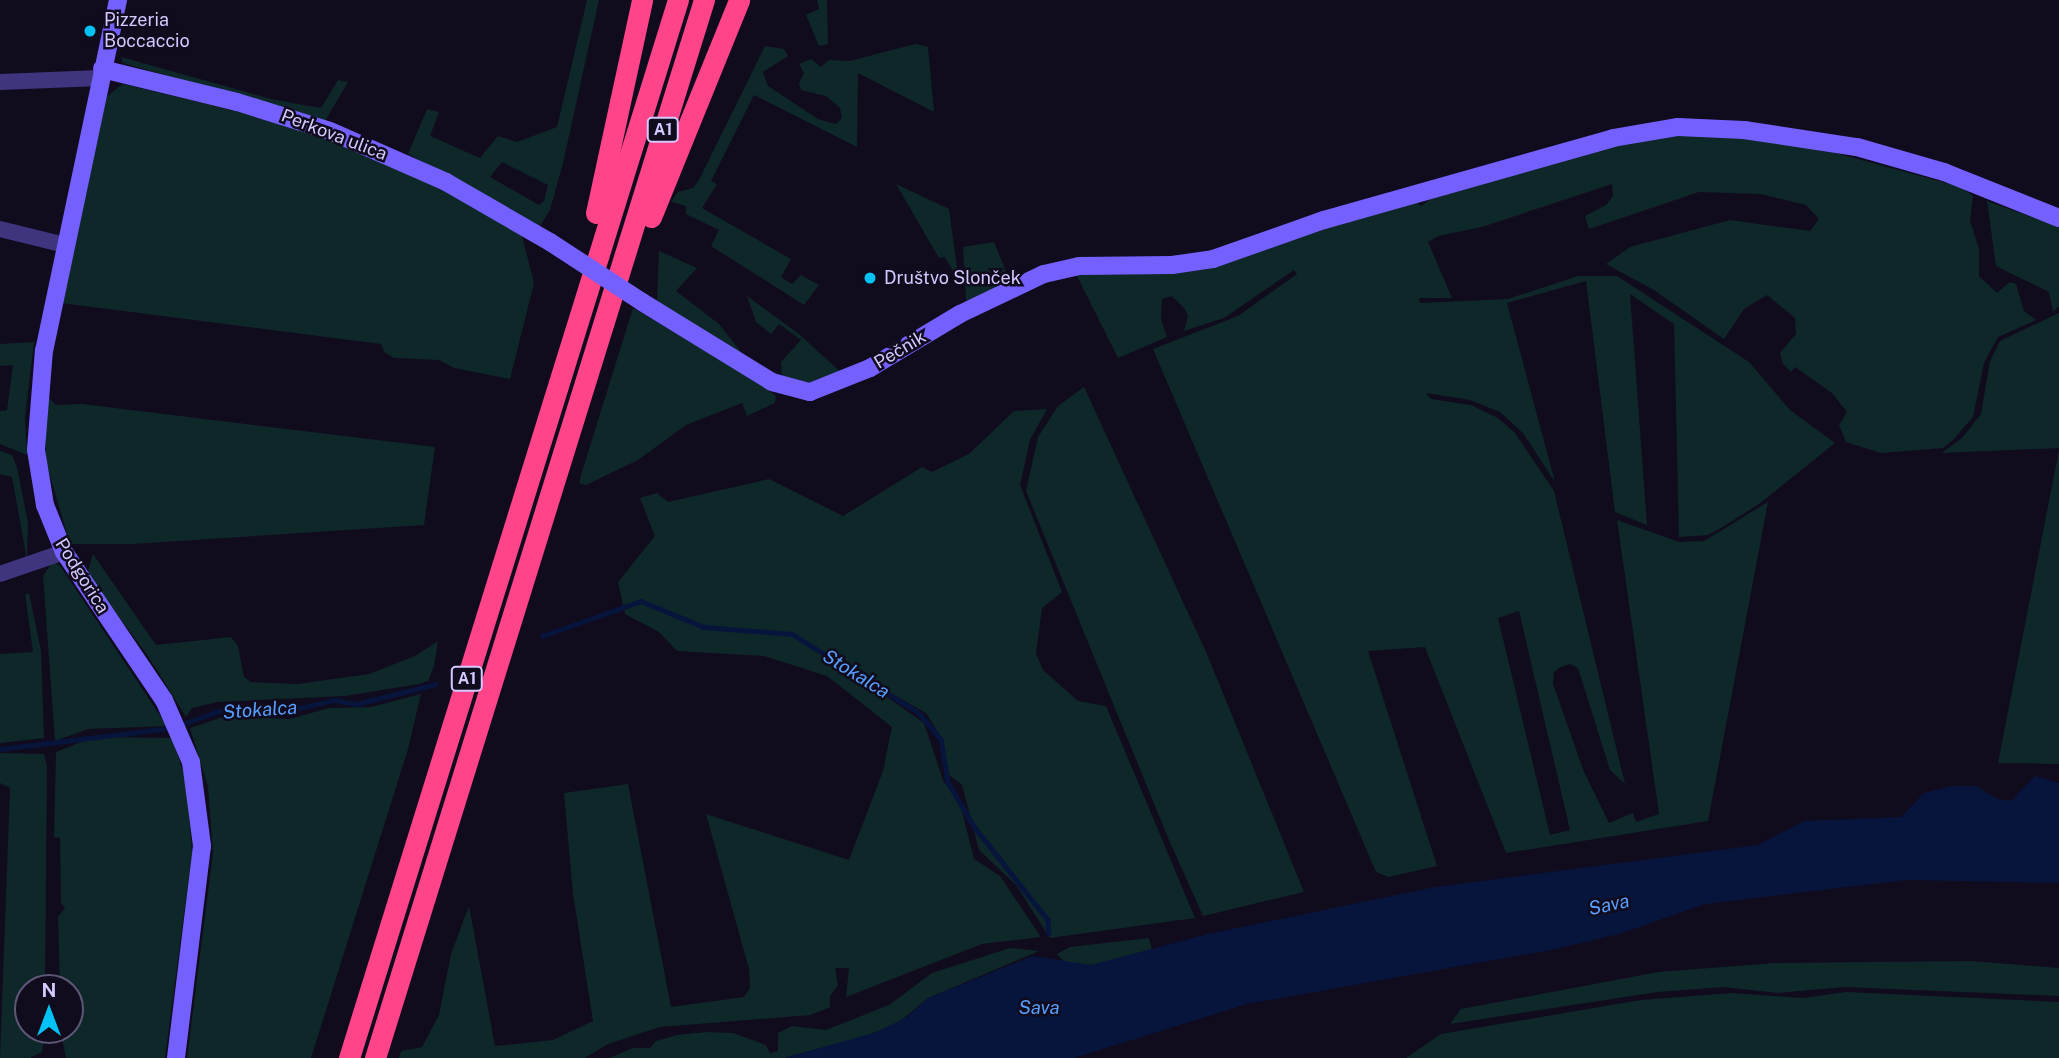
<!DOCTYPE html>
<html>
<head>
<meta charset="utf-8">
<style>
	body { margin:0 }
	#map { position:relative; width:2059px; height:1058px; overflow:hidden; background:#110b1e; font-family:"Public Sans",sans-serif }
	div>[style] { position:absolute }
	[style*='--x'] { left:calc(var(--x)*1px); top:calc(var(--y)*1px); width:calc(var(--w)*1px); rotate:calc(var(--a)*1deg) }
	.green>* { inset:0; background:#0e2729 }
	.water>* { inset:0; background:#07153c }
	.stream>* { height:4.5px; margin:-2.25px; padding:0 2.25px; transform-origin:2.25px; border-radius:2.25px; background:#07153c }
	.street>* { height:16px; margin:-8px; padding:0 8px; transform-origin:8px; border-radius:8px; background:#3f357f }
	.secondary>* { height:18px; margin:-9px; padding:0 9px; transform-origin:9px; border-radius:9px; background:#7460ff }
	.highway>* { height:21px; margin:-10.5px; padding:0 10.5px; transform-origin:10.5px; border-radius:10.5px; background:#ff448a }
	.secondary-bridge>* { height:18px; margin:-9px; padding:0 9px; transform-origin:9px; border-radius:9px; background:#7460ff }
	.dots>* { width:19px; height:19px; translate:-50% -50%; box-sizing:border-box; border:4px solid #110b1e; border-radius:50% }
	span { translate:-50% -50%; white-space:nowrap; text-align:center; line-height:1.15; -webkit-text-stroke:5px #110b1e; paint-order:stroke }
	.shield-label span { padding:2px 5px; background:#110b1e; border:2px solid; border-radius:5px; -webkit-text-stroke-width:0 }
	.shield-label { font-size:16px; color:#d5c9ff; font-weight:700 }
	.poi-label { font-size:18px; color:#d5c9ff }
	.left { translate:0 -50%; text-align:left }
	.street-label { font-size:18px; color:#d5c9ff }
	.water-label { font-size:19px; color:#57a0ff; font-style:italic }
	.north { position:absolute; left:14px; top:974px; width:70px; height:70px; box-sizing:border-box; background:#110b1e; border:2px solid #5f5778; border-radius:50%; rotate:0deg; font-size:19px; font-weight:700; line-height:28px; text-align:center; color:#d5c9ff }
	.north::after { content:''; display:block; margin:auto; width:24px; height:32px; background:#00c2f4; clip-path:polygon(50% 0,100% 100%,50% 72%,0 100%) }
</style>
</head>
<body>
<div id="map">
	<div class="green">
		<div style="clip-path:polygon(evenodd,587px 0,599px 0,563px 163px,550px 210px,540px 226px,408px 154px,427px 109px,439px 112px,430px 136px,480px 158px,498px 136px,517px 142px,557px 127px,587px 0,502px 162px,548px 185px,544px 201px,539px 205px,490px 177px,502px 162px)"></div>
		<div style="clip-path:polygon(817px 0,827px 0,828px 44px,819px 46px,806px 15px,819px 9px)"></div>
		<div style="clip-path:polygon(915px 44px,928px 47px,934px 112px,858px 73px,857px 147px,754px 95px,711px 181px,717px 184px,702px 208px,791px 259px,781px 277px,792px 284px,801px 275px,819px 285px,804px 305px,711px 246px,719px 230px,686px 214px,686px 206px,671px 202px,678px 192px,693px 188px,699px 180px,765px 46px,784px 49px,788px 56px,763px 72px,768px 86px,818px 119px,836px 124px,842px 118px,840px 108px,826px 96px,801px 90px,799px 83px,804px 73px,799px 64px,811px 59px,821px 67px,829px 60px,850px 61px)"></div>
		<div style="clip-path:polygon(121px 57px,271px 99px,321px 108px,338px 80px,348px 82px,325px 121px,123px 63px)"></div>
		<div style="clip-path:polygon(123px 84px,294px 125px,452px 193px,522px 236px,534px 283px,510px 379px,454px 368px,439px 360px,394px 358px,384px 352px,381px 344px,61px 303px,98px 122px,107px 96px)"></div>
		<div style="clip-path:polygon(evenodd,1693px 133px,1806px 145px,1961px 187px,1973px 196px,1970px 220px,1979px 249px,1979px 276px,1997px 293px,2010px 282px,2016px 284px,2024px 311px,2036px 320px,1998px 337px,1984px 363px,1973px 417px,1953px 440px,1943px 448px,1881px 453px,1846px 442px,1839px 425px,1847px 412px,1832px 393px,1795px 367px,1791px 372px,1783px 364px,1780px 353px,1796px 334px,1795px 318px,1767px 295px,1744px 309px,1724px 339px,1654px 290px,1606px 264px,1630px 247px,1730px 220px,1810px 231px,1819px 219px,1806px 205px,1761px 194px,1699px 192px,1589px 229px,1585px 216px,1606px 205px,1613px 196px,1612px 184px,1482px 227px,1438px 236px,1428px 242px,1452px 298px,1419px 298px,1420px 303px,1508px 299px,1578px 276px,1617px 276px,1749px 362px,1790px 410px,1835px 443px,1759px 504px,1721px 528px,1708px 535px,1679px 537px,1674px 324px,1630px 294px,1647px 525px,1615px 512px,1586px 281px,1507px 303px,1555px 482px,1523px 433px,1500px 412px,1470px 400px,1426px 393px,1431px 399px,1471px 405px,1498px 418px,1515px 433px,1554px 491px,1625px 784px,1610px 770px,1578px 668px,1570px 664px,1560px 667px,1554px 672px,1553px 684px,1584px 772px,1609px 823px,1633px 813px,1636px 822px,1659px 814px,1617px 520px,1679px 542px,1704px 541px,1768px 502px,1708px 821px,1506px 853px,1425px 647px,1368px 651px,1437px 866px,1389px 877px,1376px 872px,1153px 349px,1238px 316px,1297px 274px,1294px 270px,1224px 318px,1184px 331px,1188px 316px,1184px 308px,1172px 296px,1162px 299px,1161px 320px,1167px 337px,1118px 358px,1075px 272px,1167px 271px,1415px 201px,1421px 206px,1438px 194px,1633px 139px,1693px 133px,1519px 611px,1570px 830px,1550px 835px,1498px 618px,1519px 611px)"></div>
		<div style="clip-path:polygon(896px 184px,949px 209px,959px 282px,945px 257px,939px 258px)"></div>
		<div style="clip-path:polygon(1987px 201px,2059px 227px,2059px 306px,2053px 312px,2049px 292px,1996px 266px)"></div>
		<div style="clip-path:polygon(994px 242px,1010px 281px,972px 301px,966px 300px,963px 247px)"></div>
		<div style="clip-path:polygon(659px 251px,697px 268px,676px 291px,719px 324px,753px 367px,657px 301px)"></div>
		<div style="clip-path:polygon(747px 296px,799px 334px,845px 376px,813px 387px,782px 381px,781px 362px,801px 340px,779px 324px,771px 334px,756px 322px)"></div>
		<div style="clip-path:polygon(633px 308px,756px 381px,776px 396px,775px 403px,747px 416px,742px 403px,686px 425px,638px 460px,586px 485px,579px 483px,581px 475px)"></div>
		<div style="clip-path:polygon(2059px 313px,2059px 448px,1942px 453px,1963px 437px,1981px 414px,1990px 361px,2000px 341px)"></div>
		<div style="clip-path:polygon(34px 342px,25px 417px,27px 455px,0 444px,0 411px,7px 410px,13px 365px,0 366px,0 344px)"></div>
		<div style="clip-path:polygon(1084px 387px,1207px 654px,1304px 892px,1203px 916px,1169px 840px,1026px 491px,1038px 437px,1058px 406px)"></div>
		<div style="clip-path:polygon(46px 395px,56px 405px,82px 404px,435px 447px,424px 525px,133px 544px,70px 544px,46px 462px)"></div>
		<div style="clip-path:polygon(1047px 409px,1030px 440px,1020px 485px,1062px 592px,1042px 608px,1036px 654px,1043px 670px,1078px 701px,1106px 706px,1195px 918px,1050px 938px,1016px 885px,979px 850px,962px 785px,948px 774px,939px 734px,926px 713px,880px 687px,880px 692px,924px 723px,944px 783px,952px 787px,959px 799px,974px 859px,1000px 876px,1041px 937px,982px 944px,846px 997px,849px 968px,835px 968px,838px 985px,830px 996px,830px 1007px,811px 1015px,660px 1027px,608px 1044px,585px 1058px,399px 1058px,401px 1051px,422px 1047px,439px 1015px,451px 954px,469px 906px,495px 1046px,553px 1040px,593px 1021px,573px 894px,564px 793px,628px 784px,671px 1007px,744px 997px,750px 988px,749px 969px,706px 814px,849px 860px,883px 771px,892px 727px,827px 676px,764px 656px,677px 651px,659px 632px,625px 614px,618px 582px,655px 536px,640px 498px,657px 493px,668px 502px,769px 479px,843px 516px,922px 467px,932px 472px,969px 454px,1014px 411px)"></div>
		<div style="clip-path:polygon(2059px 450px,2059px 764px,1998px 763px)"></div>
		<div style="clip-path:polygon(0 451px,12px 455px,17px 467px,28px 523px,27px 560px,12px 477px,0 474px)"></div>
		<div style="clip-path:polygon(93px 554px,156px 645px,231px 637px,238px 646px,244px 677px,251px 682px,298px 684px,369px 674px,415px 656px,438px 641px,434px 666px,428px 681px,419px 684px,345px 696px,217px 702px,192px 708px,186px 717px,148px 656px,87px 574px)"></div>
		<div style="clip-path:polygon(53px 561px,61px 567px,167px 726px,88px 729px,55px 741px,43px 576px)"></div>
		<div style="clip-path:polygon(29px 593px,41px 651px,44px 738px,0 743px,0 654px,33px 652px,25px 594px)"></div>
		<div style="clip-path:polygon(421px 694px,408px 749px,311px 1058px,187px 1058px,213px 853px,208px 787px,190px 728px,226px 716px,290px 719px,329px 708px,371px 707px)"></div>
		<div style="clip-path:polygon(94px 737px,172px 738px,187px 784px,192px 853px,165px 1058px,66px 1058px,60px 1030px,70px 1030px,70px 988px,60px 988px,58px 917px,65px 908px,61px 903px,60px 838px,54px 837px,56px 752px)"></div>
		<div style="clip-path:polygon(0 753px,44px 754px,47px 766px,45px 988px,28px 988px,28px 1030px,45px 1030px,44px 1039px,42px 1052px,30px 1058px,0 1058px,10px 788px,0 783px)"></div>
		<div style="clip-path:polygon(1149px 938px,1152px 950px,1091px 965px,1065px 962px,1057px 954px,1070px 947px)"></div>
		<div style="clip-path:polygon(1010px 948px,1039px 951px,928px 998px,898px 1023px,863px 1037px,784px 1058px,609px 1058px,633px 1048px,650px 1048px,656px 1041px,677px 1035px,706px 1032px,733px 1033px,766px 1045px,770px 1053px,778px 1051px,778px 1033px,792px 1026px,826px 1030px,889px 1005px,932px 973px)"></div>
		<div style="clip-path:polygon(1971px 961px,2059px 968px,2059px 996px,1844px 987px,1778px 993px,1724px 987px,1657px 992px,1450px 1024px,1461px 1009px,1658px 972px,1775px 963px)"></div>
		<div style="clip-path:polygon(1846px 992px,2059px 1002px,2059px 1058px,1406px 1058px,1441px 1034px,1641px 1000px,1732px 993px,1803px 998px)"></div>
	</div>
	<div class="water">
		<div style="clip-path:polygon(2035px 776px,2059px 783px,2059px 883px,1906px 880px,1705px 904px,1619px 934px,1556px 949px,1247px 1004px,1074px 1058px,784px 1058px,877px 1032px,907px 1017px,928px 998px,1033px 956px,1091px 965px,1208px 934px,1435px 887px,1758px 845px,1804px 821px,1901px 817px,1924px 793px,1952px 786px,1976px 786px,1997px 799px,2011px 801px)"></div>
	</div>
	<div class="stream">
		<div style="--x:542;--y:636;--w:105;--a:-19.5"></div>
		<div style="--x:641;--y:601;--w:68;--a:22.4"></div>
		<div style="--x:704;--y:627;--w:88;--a:4.5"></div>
		<div style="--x:792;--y:634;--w:150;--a:31.9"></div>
		<div style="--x:919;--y:713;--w:34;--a:50"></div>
		<div style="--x:941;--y:739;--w:44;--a:80.8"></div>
		<div style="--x:948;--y:782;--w:50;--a:59.8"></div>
		<div style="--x:973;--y:825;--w:121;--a:51.7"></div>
		<div style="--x:1048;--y:920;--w:13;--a:86"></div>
		<div style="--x:180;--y:725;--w:41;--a:-19.7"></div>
		<div style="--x:219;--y:711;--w:76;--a:-1.5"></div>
		<div style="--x:295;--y:709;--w:41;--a:-12.7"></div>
		<div style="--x:335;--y:700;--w:21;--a:11"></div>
		<div style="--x:356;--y:704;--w:82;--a:-14"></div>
		<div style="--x:0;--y:749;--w:173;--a:-7"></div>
	</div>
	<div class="street">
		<div style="--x:0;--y:82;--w:100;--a:-2.3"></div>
		<div style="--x:0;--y:229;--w:67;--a:13.8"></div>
		<div style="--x:0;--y:574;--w:68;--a:-19"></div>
	</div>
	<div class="secondary">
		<div style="--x:118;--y:0;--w:358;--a:101.9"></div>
		<div style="--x:44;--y:350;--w:100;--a:94.6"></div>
		<div style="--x:36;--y:450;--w:56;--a:80.7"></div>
		<div style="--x:45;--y:505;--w:51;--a:68"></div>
		<div style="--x:64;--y:552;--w:179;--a:56"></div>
		<div style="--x:164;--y:700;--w:68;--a:66.5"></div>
		<div style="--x:191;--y:762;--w:85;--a:82.5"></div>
		<div style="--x:202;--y:846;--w:214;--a:97"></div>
		<div style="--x:102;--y:69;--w:139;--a:13.7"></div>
		<div style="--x:237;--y:102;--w:97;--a:17.3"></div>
		<div style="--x:330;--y:131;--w:127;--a:23.7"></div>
		<div style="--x:446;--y:182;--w:120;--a:30"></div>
		<div style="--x:642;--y:302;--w:153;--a:31.6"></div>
		<div style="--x:772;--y:382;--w:39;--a:15"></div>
		<div style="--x:810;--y:392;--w:65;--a:-21.8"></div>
		<div style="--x:870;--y:368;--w:105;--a:-31"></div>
		<div style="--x:960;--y:314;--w:93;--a:-25.5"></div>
		<div style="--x:1044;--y:274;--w:36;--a:-13"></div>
		<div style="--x:1079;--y:266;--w:93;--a:-0.6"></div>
		<div style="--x:1172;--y:265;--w:41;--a:-8.3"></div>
		<div style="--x:1213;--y:259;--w:118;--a:-19.4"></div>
		<div style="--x:1324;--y:220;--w:300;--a:-15.8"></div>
		<div style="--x:1613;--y:138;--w:66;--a:-9.6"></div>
		<div style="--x:1678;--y:127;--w:66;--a:2.6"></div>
		<div style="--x:1744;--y:130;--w:114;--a:8.6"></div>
		<div style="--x:1857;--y:147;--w:91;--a:16"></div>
		<div style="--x:1944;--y:172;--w:124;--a:21.8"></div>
	</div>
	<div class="highway">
		<div style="--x:596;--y:213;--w:218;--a:-77.8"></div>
		<div style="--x:651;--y:217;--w:234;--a:-67.9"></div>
		<div style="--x:349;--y:1058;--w:1108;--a:-72.73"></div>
		<div style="--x:375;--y:1058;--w:1108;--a:-72.73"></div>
	</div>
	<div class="secondary-bridge">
		<div style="--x:550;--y:242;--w:110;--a:33.1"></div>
	</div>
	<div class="dots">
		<div style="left:90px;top:31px;background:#00c2f4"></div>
		<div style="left:870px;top:278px;background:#00c2f4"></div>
	</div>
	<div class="shield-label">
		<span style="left:663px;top:130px">A1</span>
		<span style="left:467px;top:679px">A1</span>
	</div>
	<div class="poi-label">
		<span class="left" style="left:104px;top:31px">Pizzeria<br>Boccaccio</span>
		<span class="left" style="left:884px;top:278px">Društvo Slonček</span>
	</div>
	<div class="street-label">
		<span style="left:334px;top:135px;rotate:21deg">Perkova ulica</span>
		<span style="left:900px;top:350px;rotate:-31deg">Pečnik</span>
		<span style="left:82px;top:576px;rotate:58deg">Podgorica</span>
	</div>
	<div class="water-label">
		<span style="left:856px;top:674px;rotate:32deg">Stokalca</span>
		<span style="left:260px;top:710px;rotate:-4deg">Stokalca</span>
		<span style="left:1609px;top:905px;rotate:-12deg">Sava</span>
		<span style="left:1039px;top:1008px">Sava</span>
	</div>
	<div class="north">N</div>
</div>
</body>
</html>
